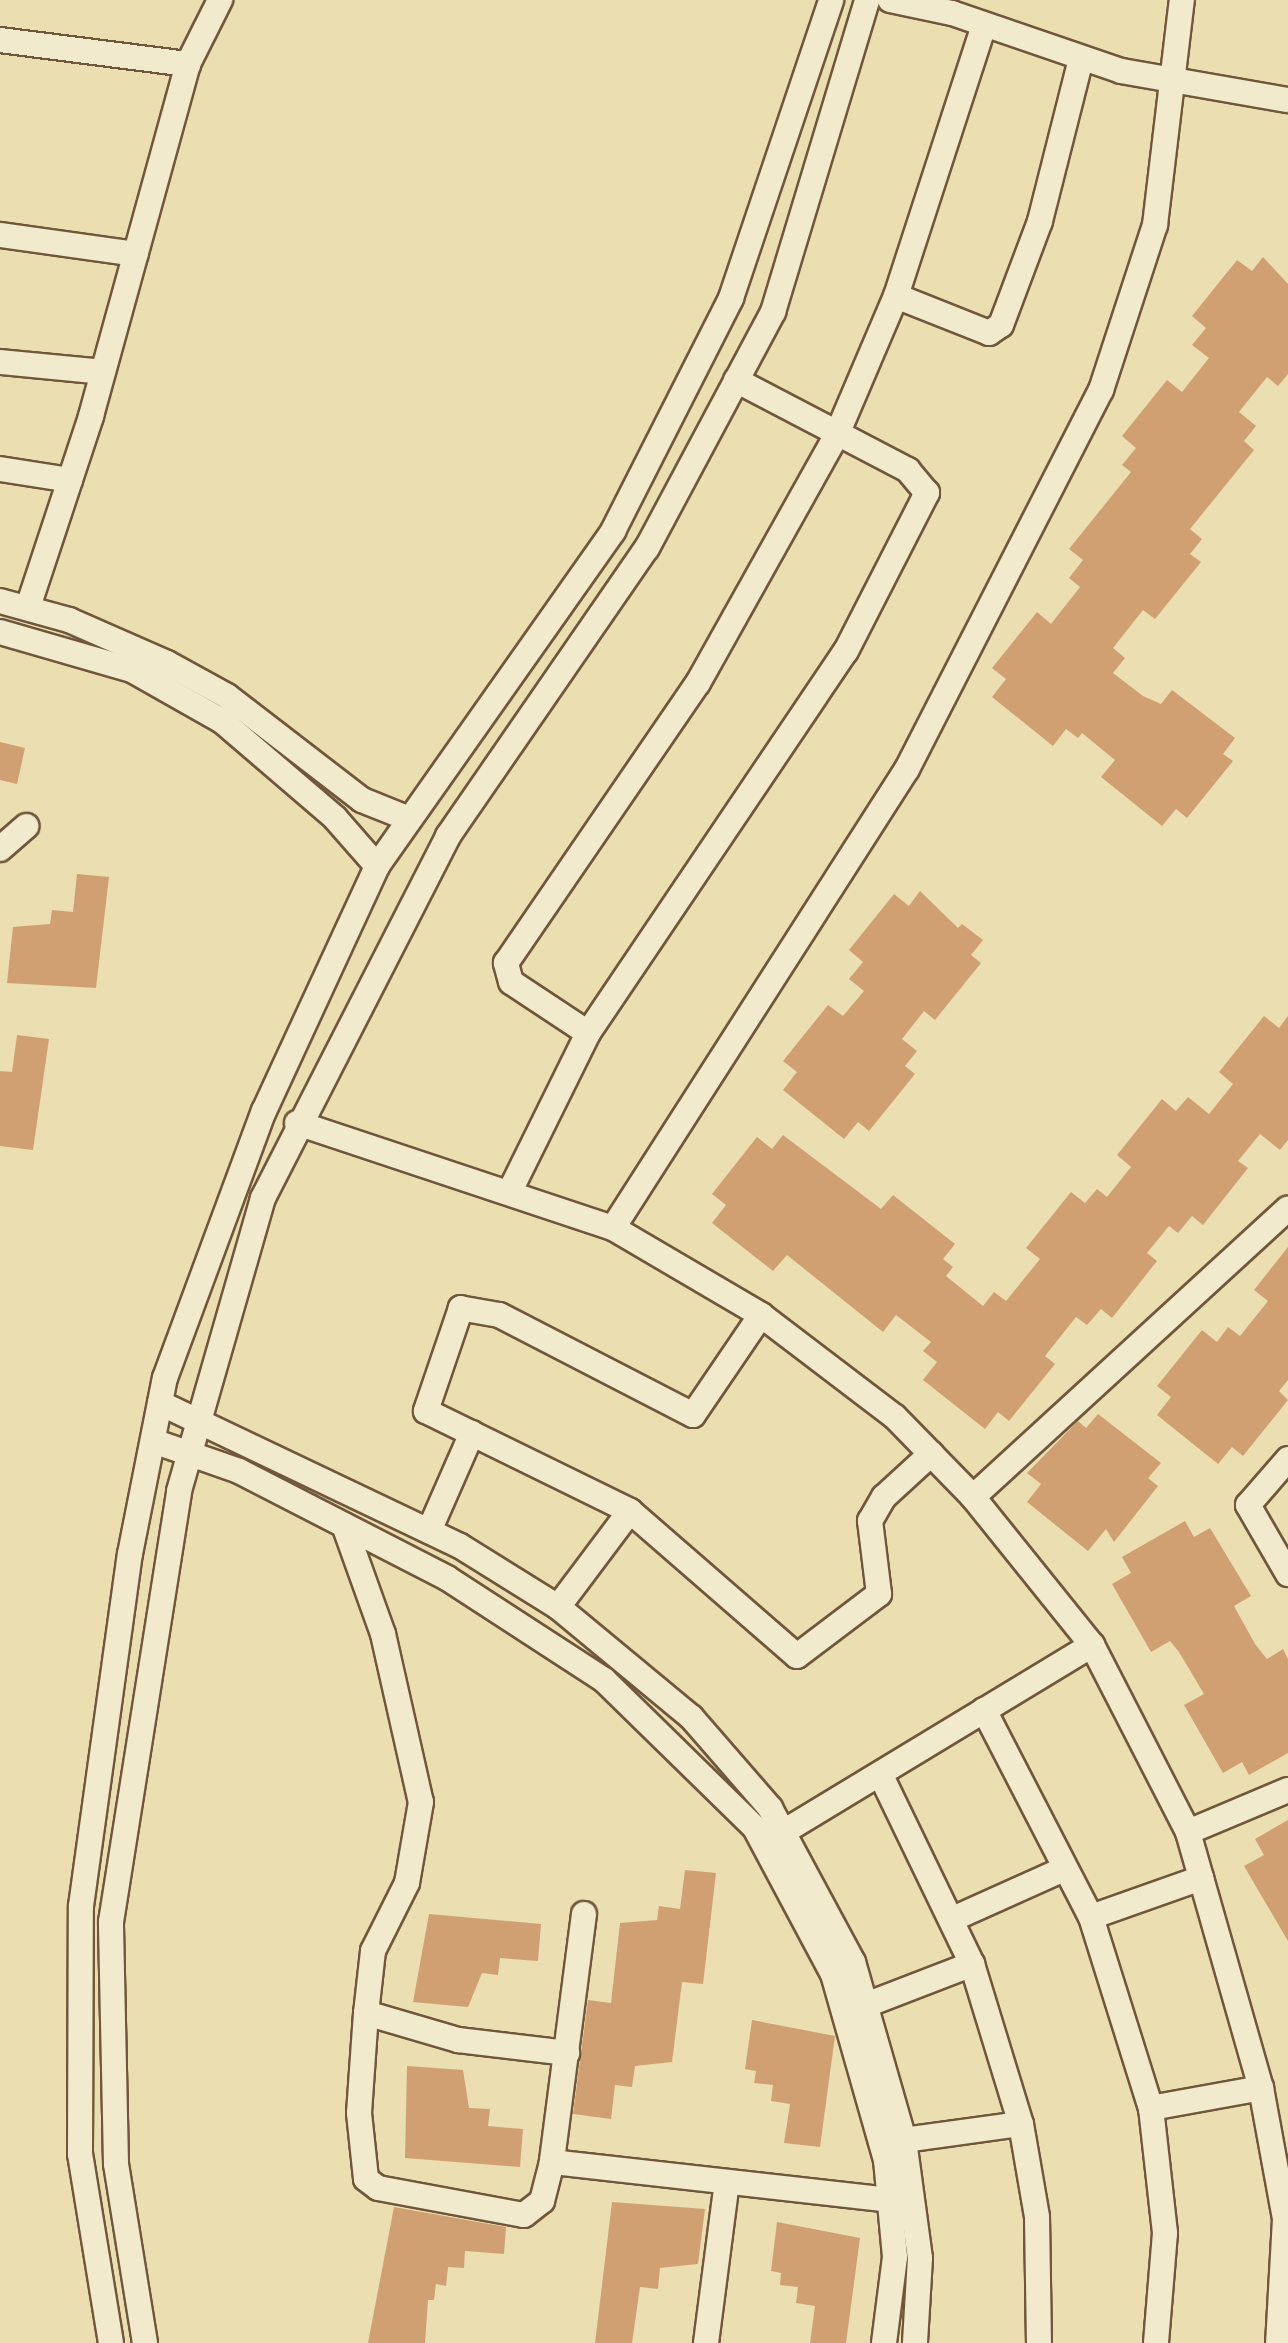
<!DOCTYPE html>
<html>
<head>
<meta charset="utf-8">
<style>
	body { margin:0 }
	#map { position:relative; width:1288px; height:2343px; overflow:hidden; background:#ebdeb1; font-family:"IM FELL Great Primer",serif }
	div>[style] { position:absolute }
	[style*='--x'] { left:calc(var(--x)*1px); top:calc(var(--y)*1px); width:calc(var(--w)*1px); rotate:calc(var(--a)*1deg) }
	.building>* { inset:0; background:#d0a072 }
	.roads { filter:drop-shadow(2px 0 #70573b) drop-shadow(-2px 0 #70573b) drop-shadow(0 2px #70573b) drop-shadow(0 -2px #70573b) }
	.street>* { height:24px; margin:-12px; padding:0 12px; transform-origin:12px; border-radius:12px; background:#f2eacc }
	span { translate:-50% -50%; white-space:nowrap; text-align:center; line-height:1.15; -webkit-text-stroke:7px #f2eacc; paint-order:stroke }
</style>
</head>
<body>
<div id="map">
	<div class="building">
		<div style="clip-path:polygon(1263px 257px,1288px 284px,1288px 374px,1278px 386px,1267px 377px,1239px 412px,1256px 426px,1244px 441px,1254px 450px,1190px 529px,1202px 539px,1190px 554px,1201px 562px,1155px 619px,1143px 610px,1113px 648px,1125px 658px,1113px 673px,1143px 696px,1161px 704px,1172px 690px,1235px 738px,1223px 754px,1233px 761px,1187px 818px,1176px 809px,1162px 826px,1101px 777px,1115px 760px,1082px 733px,1078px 738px,1066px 729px,1053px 746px,992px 697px,1006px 679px,992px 668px,1037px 612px,1051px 624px,1080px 587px,1069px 578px,1083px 560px,1069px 549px,1131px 472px,1122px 465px,1136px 448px,1122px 436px,1167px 380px,1182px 392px,1209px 358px,1192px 345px,1206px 328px,1192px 316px,1237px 260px,1252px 271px)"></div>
		<div style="clip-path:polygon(0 742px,25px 748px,17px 784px,0 780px)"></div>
		<div style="clip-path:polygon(77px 874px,109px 877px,96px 988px,7px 983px,13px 927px,50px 924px,52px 910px,73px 912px)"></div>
		<div style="clip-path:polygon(920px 891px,958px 928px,962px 924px,983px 940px,971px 955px,981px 963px,935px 1020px,924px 1011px,902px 1039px,917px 1051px,905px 1066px,915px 1074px,869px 1131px,858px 1122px,844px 1139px,783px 1090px,797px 1072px,783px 1061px,828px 1005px,843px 1016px,864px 991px,849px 979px,863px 962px,849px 950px,894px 894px,909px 906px)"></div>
		<div style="clip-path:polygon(1264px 1016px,1279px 1028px,1288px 1016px,1288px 1140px,1280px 1150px,1260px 1134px,1238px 1161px,1248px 1168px,1203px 1225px,1192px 1216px,1178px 1233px,1169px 1226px,1147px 1253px,1157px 1261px,1112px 1318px,1101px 1309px,1087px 1325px,1076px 1317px,1045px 1356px,1055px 1364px,1009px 1421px,998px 1412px,985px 1429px,923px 1380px,937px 1362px,923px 1351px,931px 1342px,896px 1315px,883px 1332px,787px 1255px,773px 1271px,712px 1223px,726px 1205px,712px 1194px,757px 1137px,772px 1149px,783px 1135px,881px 1209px,893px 1195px,955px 1244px,943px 1259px,953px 1267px,946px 1276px,983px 1306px,994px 1292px,1006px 1301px,1040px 1259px,1026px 1248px,1071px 1192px,1085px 1203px,1097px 1189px,1107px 1197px,1131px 1167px,1117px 1155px,1162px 1099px,1176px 1111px,1188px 1097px,1209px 1114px,1233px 1084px,1219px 1072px)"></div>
		<div style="clip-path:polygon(17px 1035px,49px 1039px,33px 1150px,0 1146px,0 1071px,12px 1072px)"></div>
		<div style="clip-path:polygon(1288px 1247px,1288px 1380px,1279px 1391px,1288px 1400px,1243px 1456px,1232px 1447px,1218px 1464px,1157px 1415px,1171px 1397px,1157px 1386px,1202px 1330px,1217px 1342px,1228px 1327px,1240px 1336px,1268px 1301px,1254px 1290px)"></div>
		<div style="clip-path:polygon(1098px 1414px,1161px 1463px,1148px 1478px,1158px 1486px,1114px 1542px,1106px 1529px,1088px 1551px,1027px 1502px,1041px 1484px,1027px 1473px,1078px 1421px,1086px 1428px)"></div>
		<div style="clip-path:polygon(1185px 1521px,1194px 1537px,1210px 1528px,1251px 1596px,1234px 1606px,1255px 1644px,1267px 1659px,1283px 1649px,1288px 1659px,1288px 1753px,1249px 1775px,1242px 1762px,1223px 1773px,1184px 1705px,1204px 1694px,1179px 1652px,1170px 1641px,1151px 1652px,1112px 1584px,1131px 1573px,1122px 1557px)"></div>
		<div style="clip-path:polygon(1288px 1820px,1288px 1941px,1244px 1866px,1264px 1855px,1255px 1839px)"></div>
		<div style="clip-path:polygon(685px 1870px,716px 1873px,703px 1984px,682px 1982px,672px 2062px,635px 2066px,632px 2087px,615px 2085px,611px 2119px,573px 2114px,588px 2000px,611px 2003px,620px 1923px,657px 1920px,659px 1906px,680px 1909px)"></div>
		<div style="clip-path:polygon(429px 1914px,541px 1924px,538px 1961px,500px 1958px,498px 1975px,482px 1973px,468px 2007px,413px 2002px)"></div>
		<div style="clip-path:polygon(752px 2020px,835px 2036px,820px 2147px,784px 2143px,790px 2104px,771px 2101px,773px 2085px,754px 2083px,756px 2071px,745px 2069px)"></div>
		<div style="clip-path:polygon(407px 2066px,463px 2070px,469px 2108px,490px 2109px,488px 2126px,523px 2129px,520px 2167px,405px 2158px)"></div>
		<div style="clip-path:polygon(612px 2202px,705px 2209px,698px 2264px,660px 2268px,658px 2289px,640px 2287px,632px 2343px,595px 2343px)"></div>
		<div style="clip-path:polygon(394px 2207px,506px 2227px,504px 2254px,465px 2251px,464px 2268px,448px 2267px,446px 2286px,436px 2284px,434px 2300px,428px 2300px,425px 2343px,368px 2343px)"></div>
		<div style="clip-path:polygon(777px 2222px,860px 2238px,846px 2343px,810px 2343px,815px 2306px,796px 2303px,798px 2287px,780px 2285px,781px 2273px,771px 2271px)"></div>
	</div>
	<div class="roads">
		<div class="street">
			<div style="--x:890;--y:0;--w:63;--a:11.8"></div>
			<div style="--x:952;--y:13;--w:179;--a:18.9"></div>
			<div style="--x:1121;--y:71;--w:169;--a:9.9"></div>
			<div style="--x:0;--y:40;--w:190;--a:7.3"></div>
			<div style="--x:0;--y:235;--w:137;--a:8"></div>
			<div style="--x:896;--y:296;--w:100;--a:21.7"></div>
			<div style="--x:989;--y:333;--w:14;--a:-34"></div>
			<div style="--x:1001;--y:325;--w:111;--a:-69.4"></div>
			<div style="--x:1040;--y:221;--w:167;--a:-75.8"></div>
			<div style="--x:0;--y:362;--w:103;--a:5.5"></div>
			<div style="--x:0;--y:469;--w:71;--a:8.9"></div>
			<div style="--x:0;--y:601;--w:72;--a:15.4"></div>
			<div style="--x:69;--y:620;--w:107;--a:23.7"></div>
			<div style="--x:167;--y:663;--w:68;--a:28.8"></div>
			<div style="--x:227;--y:696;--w:170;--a:37.6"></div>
			<div style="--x:362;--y:800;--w:48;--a:21.8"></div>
			<div style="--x:28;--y:607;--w:201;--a:-71.7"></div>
			<div style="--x:91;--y:416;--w:365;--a:-74.6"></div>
			<div style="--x:188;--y:64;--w:72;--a:-63.4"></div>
			<div style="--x:0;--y:632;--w:137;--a:16.1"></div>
			<div style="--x:132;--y:670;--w:103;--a:29.5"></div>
			<div style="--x:222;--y:721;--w:149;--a:40.6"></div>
			<div style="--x:335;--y:818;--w:64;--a:48.8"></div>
			<div style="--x:0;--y:849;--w:35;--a:-41"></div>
			<div style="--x:588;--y:1033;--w:92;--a:-146.5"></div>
			<div style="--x:511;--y:982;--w:20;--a:-105"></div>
			<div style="--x:506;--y:963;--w:340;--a:-55.6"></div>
			<div style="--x:698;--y:683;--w:287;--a:-60.8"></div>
			<div style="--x:838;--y:432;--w:148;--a:-66.9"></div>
			<div style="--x:896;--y:296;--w:285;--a:-72"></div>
			<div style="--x:297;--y:1123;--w:333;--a:18.4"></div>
			<div style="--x:613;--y:1228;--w:172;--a:30.4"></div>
			<div style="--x:761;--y:1315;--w:168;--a:37.3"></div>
			<div style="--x:895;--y:1417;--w:112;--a:45.7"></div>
			<div style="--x:973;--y:1497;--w:190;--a:51.2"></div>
			<div style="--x:1092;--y:1645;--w:210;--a:62.8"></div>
			<div style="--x:1188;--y:1832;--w:266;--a:74.1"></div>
			<div style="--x:1261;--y:2088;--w:133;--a:79.6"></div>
			<div style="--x:1285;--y:2219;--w:124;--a:93.2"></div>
			<div style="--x:511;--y:1189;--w:174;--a:-63.7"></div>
			<div style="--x:588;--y:1033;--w:461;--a:-56"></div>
			<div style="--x:846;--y:651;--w:178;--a:-62.9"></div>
			<div style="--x:927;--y:493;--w:30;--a:-130"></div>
			<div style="--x:908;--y:470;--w:194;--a:-152.4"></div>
			<div style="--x:613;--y:1228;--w:545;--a:-57.36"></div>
			<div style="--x:907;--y:769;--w:426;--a:-62.9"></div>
			<div style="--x:1101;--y:390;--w:174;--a:-71.9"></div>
			<div style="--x:1155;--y:225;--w:227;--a:-83.2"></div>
			<div style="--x:761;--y:1315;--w:121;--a:124.2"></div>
			<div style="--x:693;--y:1415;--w:218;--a:-152.7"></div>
			<div style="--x:499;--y:1315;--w:39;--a:-170"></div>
			<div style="--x:461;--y:1308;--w:109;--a:108.8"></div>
			<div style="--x:426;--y:1411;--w:227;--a:26.1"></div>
			<div style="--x:630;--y:1511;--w:221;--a:41"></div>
			<div style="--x:797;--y:1656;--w:103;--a:-37.1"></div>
			<div style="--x:879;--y:1594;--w:74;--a:-97"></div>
			<div style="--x:870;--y:1521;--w:28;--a:-60"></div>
			<div style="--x:884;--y:1497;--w:64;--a:-42.5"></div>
			<div style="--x:160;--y:1403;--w:332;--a:25.5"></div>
			<div style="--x:460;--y:1546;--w:115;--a:31.9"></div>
			<div style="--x:558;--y:1607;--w:173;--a:39.6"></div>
			<div style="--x:691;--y:1717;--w:121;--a:49"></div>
			<div style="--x:770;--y:1808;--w:175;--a:61.7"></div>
			<div style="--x:853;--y:1962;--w:185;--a:74"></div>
			<div style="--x:904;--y:2140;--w:119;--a:82.3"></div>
			<div style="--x:920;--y:2258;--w:85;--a:93.4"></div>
			<div style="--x:153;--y:1441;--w:91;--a:19.2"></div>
			<div style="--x:239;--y:1471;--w:234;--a:27.2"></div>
			<div style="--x:447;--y:1578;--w:187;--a:33"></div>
			<div style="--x:604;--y:1680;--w:211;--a:44.4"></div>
			<div style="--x:755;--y:1828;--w:166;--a:61.9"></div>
			<div style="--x:833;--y:1974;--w:193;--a:74.1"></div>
			<div style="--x:886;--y:2160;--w:97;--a:84.7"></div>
			<div style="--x:895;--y:2257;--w:87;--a:97.3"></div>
			<div style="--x:1288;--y:1459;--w:61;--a:131"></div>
			<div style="--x:1248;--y:1505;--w:80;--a:59.9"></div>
			<div style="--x:973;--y:1497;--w:427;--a:-42.5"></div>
			<div style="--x:344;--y:1525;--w:116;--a:70.3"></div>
			<div style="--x:383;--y:1634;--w:172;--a:77.3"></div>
			<div style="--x:421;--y:1802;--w:82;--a:99.8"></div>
			<div style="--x:407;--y:1883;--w:76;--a:116.6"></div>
			<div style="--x:373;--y:1951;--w:62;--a:96.4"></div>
			<div style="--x:366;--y:2013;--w:96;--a:16.4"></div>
			<div style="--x:458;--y:2040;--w:110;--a:6.8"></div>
			<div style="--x:429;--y:1531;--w:107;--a:-66.3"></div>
			<div style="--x:558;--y:1607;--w:120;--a:-53.1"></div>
			<div style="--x:984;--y:1710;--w:233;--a:62.7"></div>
			<div style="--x:1091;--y:1917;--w:117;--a:-19.5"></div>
			<div style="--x:785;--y:1831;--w:359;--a:-31.2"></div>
			<div style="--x:1188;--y:1832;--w:108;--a:-22.8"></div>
			<div style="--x:584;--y:1914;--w:250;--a:97.4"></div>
			<div style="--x:552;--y:2162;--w:341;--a:6.4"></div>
			<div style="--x:1091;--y:1917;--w:200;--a:72.6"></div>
			<div style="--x:1151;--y:2108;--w:126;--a:83.6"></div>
			<div style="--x:1165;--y:2233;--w:110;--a:94.7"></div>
			<div style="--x:955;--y:1918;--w:120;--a:-24.2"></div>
			<div style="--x:972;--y:1964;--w:167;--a:73"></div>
			<div style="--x:866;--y:2005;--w:114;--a:-21.1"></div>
			<div style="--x:972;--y:1964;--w:211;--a:-115.8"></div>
			<div style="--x:366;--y:2013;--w:100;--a:94"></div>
			<div style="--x:359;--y:2113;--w:66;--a:83.9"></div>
			<div style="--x:366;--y:2179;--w:15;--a:37"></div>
			<div style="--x:378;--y:2188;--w:148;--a:10.5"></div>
			<div style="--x:524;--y:2215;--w:23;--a:-38"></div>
			<div style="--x:542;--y:2201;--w:40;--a:-75.6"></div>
			<div style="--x:1151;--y:2108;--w:112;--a:-10.3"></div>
			<div style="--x:904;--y:2140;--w:118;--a:-7.8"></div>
			<div style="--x:1021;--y:2124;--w:94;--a:80.2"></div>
			<div style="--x:1037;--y:2217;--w:126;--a:89.1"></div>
			<div style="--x:111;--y:2343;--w:192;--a:-99.3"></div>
			<div style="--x:80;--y:2154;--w:248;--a:-89.8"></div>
			<div style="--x:81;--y:1906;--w:355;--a:-82.1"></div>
			<div style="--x:130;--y:1554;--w:179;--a:-78.8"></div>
			<div style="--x:165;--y:1378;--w:285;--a:-69.7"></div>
			<div style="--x:264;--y:1111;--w:270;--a:-65.2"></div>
			<div style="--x:377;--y:866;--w:410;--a:-54.8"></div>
			<div style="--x:613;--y:531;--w:261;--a:-63.1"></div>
			<div style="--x:731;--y:298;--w:314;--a:-71.4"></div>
			<div style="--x:145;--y:2343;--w:181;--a:-99.2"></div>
			<div style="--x:116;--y:2164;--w:242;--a:-91.2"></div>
			<div style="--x:111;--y:1922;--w:436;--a:-81"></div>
			<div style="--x:179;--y:1491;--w:305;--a:-74"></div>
			<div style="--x:263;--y:1198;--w:407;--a:-62.9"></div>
			<div style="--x:448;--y:836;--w:350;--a:-55.4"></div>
			<div style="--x:647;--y:548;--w:268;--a:-61.9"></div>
			<div style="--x:773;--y:312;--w:326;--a:-73.2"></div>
			<div style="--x:706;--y:2343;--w:162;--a:-82.6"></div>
		</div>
	</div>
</div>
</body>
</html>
